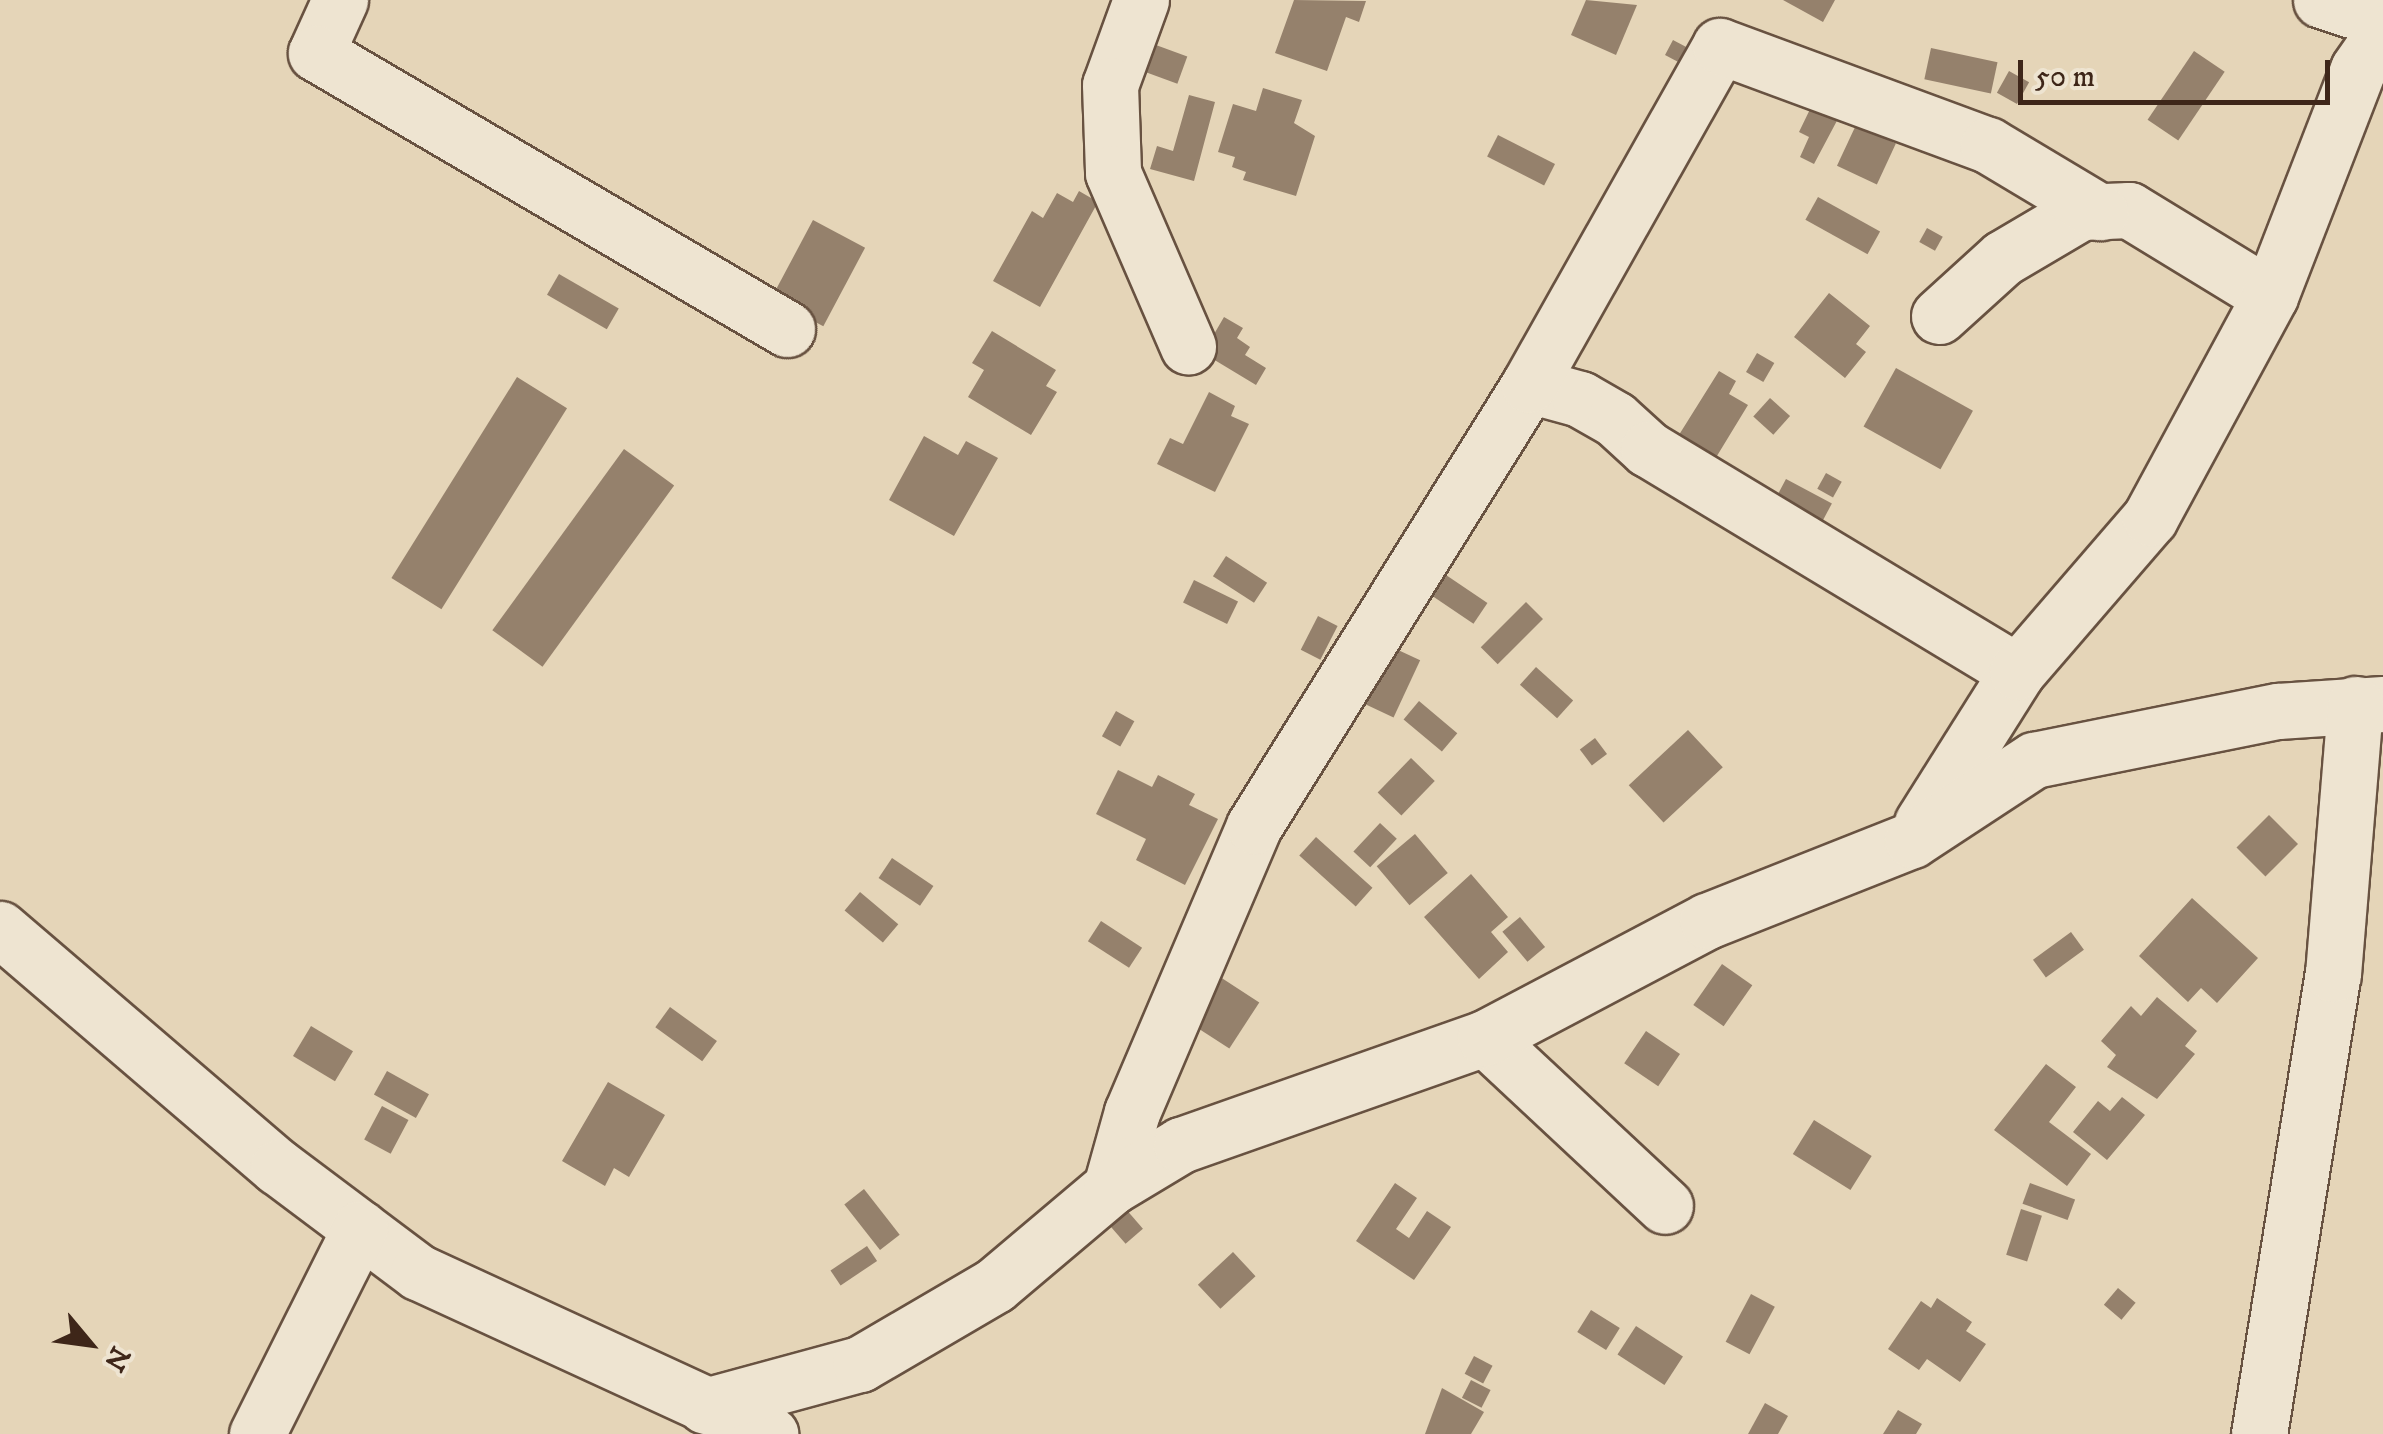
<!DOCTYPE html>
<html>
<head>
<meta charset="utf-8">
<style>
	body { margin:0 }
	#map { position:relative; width:2383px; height:1434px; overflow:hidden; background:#e5d5b8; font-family:"IM FELL DW Pica",serif }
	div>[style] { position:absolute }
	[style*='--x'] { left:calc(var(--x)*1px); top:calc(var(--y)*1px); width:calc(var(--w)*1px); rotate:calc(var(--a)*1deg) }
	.building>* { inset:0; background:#95816c; transform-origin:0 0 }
	.roads { filter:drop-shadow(2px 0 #685241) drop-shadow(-2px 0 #685241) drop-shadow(0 2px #685241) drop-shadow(0 -2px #685241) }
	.minor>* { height:55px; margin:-27.5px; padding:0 27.5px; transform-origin:27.5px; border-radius:27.5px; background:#eee4d1 }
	span { translate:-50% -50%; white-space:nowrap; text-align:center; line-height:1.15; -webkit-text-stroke:10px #eee4d1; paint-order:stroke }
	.north { position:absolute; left:40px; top:1294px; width:100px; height:100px; -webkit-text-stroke:8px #eee4d1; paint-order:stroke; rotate:119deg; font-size:28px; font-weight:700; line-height:40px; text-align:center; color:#3e2619 }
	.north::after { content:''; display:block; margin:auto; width:35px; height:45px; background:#3e2619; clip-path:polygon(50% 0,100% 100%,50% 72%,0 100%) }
	.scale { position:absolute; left:2018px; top:60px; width:312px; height:45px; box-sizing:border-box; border:5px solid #3e2619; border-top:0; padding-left:12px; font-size:30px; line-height:35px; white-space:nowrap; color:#3e2619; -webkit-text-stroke:8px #eee4d1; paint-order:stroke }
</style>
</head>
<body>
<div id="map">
	<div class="building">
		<div style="clip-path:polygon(1294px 0,1366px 1px,1359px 22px,1346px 17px,1327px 71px,1275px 53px)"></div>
		<div style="clip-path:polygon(1586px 0,1637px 5px,1616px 55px,1571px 35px)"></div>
		<div style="clip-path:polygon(1783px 0,1835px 0,1823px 22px)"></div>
		<div style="left:1673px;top:40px;width:15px;height:17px;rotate:28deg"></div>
		<div style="left:1145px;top:41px;width:45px;height:29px;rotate:20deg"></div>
		<div style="left:1931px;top:48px;width:68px;height:32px;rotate:12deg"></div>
		<div style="left:2194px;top:51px;width:37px;height:83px;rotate:34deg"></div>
		<div style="left:2009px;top:71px;width:23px;height:25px;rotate:29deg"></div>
		<div style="clip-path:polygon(1263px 88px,1302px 100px,1294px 123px,1315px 136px,1296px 196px,1243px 180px,1246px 172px,1232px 167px,1235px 157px,1218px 152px,1233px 104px,1256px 111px)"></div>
		<div style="clip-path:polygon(1189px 95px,1215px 102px,1194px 181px,1150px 169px,1157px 146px,1173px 151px)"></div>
		<div style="clip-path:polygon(1814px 101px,1840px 115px,1814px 164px,1800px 157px,1809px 137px,1799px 132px)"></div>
		<div style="left:1856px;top:125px;width:44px;height:45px;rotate:25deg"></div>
		<div style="left:1498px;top:135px;width:64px;height:24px;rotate:27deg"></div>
		<div style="clip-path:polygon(1079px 191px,1098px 202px,1040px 307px,993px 281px,1032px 211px,1043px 218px,1057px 193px,1073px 202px)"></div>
		<div style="left:1818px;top:197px;width:71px;height:26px;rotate:29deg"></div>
		<div style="left:813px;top:220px;width:59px;height:89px;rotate:28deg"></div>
		<div style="left:1927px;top:228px;width:18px;height:16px;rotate:29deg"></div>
		<div style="left:559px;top:274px;width:69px;height:24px;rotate:30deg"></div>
		<div style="clip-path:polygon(1829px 293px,1870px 326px,1856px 344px,1866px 352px,1845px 378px,1794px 337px)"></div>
		<div style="clip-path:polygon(1224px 317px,1243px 328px,1237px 338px,1250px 347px,1245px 355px,1266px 368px,1256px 385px,1203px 353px)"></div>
		<div style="clip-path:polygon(992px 331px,1056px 370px,1046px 386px,1057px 392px,1031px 435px,968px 397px,984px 370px,972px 363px)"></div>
		<div style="left:1757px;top:353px;width:20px;height:22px;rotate:30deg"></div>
		<div style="left:1896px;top:368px;width:88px;height:67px;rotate:29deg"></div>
		<div style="clip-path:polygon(1719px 371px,1736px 381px,1729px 394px,1748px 405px,1709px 469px,1672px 446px)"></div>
		<div style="left:517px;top:377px;width:59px;height:237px;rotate:32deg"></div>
		<div style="clip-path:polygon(1209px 392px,1235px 406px,1231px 416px,1249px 424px,1215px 492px,1157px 464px,1170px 438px,1183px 444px)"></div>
		<div style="left:1770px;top:398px;width:27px;height:25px;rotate:42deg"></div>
		<div style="clip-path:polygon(924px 436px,958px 455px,966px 441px,998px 458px,954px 536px,889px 500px)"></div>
		<div style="left:624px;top:449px;width:62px;height:224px;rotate:36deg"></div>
		<div style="left:1826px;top:473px;width:18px;height:18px;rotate:29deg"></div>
		<div style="left:1786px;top:479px;width:52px;height:29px;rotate:28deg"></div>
		<div style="left:1226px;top:556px;width:49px;height:24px;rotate:33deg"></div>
		<div style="left:1446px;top:575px;width:50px;height:25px;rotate:34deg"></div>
		<div style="left:1194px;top:580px;width:49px;height:25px;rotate:26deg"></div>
		<div style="left:1526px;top:602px;width:24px;height:64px;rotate:45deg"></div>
		<div style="left:1318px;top:616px;width:22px;height:38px;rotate:27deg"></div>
		<div style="left:1383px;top:643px;width:41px;height:63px;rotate:25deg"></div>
		<div style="left:1536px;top:667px;width:50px;height:24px;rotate:42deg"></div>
		<div style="left:1419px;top:701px;width:50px;height:24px;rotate:40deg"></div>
		<div style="left:1116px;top:711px;width:21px;height:29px;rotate:29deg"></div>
		<div style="left:1688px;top:730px;width:51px;height:81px;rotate:47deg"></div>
		<div style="left:1595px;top:738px;width:20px;height:19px;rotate:53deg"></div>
		<div style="left:1411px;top:758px;width:33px;height:48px;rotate:44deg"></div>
		<div style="clip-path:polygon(1118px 770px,1152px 787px,1158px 775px,1195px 794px,1189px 805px,1218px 819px,1185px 885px,1136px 860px,1146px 839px,1096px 814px)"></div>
		<div style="left:2269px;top:815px;width:41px;height:46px;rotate:45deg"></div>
		<div style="left:1380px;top:823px;width:23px;height:39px;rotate:43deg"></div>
		<div style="left:1415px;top:834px;width:51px;height:50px;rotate:50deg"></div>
		<div style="left:1316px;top:837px;width:76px;height:25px;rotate:42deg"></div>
		<div style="left:892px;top:858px;width:50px;height:24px;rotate:34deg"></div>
		<div style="clip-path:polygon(1471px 874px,1508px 917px,1491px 932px,1508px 952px,1479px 979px,1424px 917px)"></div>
		<div style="left:860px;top:892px;width:50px;height:24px;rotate:40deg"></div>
		<div style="clip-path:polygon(2192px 898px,2258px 958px,2217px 1003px,2201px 988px,2188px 1002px,2139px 956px)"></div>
		<div style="left:1520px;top:917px;width:39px;height:23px;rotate:50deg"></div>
		<div style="left:1101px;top:921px;width:49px;height:24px;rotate:33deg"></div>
		<div style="left:2071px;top:932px;width:22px;height:47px;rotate:54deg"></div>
		<div style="left:1722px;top:964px;width:37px;height:50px;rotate:35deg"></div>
		<div style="left:1214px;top:973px;width:54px;height:55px;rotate:33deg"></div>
		<div style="clip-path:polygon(2157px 997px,2197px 1031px,2185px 1046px,2195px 1054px,2157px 1099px,2107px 1067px,2116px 1055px,2101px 1041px,2131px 1006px,2141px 1016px)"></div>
		<div style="left:670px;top:1007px;width:58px;height:25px;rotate:36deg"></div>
		<div style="left:311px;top:1026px;width:49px;height:35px;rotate:31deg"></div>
		<div style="left:1646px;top:1031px;width:41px;height:39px;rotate:34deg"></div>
		<div style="clip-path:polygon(2046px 1064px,2076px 1087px,2049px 1122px,2091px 1154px,2067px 1186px,1994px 1130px)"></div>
		<div style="left:387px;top:1071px;width:48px;height:27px;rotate:29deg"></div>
		<div style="clip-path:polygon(608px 1082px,665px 1115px,629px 1177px,614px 1168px,605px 1186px,562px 1161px)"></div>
		<div style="clip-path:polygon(2122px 1097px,2145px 1115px,2107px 1160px,2073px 1132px,2098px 1101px,2110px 1111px)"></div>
		<div style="left:382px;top:1106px;width:30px;height:38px;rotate:28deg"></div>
		<div style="left:1814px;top:1120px;width:68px;height:40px;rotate:32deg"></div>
		<div style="clip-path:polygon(1395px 1183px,1417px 1198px,1396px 1229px,1409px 1238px,1427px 1211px,1451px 1227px,1414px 1280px,1356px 1241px)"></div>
		<div style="left:2030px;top:1183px;width:48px;height:22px;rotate:20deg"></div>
		<div style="left:864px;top:1189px;width:58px;height:25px;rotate:52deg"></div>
		<div style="left:1118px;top:1200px;width:38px;height:23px;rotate:49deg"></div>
		<div style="left:2021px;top:1209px;width:22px;height:48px;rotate:18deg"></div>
		<div style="left:867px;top:1246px;width:18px;height:44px;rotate:56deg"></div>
		<div style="left:1233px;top:1252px;width:33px;height:48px;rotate:47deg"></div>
		<div style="left:2118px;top:1288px;width:23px;height:22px;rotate:40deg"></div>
		<div style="left:1751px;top:1294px;width:27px;height:54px;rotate:28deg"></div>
		<div style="clip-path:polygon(1937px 1298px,1972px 1322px,1966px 1331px,1986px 1344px,1960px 1382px,1927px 1359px,1919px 1370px,1888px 1349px,1921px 1301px,1931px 1308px)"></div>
		<div style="left:1591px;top:1310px;width:34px;height:26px;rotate:32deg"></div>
		<div style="left:1636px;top:1326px;width:56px;height:34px;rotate:33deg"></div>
		<div style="left:1474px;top:1356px;width:21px;height:20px;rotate:28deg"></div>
		<div style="left:1471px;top:1380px;width:22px;height:20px;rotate:27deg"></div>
		<div style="clip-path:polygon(1442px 1388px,1484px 1412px,1471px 1434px,1425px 1434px)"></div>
		<div style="clip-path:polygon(1765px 1403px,1788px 1416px,1778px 1434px,1748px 1434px)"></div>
		<div style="clip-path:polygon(1898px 1410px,1922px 1424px,1916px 1434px,1883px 1434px)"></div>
	</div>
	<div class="roads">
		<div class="minor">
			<div style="--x:340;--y:0;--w:58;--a:114.4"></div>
			<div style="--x:316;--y:53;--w:546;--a:30.37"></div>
			<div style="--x:1141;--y:0;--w:90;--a:110"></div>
			<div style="--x:1110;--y:85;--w:88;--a:88"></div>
			<div style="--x:1113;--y:173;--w:189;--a:66.6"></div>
			<div style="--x:2321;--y:0;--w:65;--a:17.9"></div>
			<div style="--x:1939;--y:316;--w:86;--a:-42.2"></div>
			<div style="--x:2003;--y:258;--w:91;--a:-30.5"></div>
			<div style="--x:2081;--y:212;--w:48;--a:-2.4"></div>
			<div style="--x:2129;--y:210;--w:165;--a:31.4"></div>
			<div style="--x:1529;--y:385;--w:53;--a:15.4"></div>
			<div style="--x:1580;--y:399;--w:40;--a:29.7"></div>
			<div style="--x:1615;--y:419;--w:45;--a:42.3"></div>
			<div style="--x:1648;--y:449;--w:431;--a:31.1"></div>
			<div style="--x:1922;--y:823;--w:178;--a:-57.8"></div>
			<div style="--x:2017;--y:672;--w:203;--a:-49.2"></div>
			<div style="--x:2150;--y:518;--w:252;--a:-61.6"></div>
			<div style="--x:2270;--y:296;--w:243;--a:-68.8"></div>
			<div style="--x:2358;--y:69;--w:44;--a:-55.2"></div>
			<div style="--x:0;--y:929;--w:366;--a:40.6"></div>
			<div style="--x:278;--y:1167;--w:175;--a:36.9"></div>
			<div style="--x:418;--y:1272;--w:388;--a:24.7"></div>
			<div style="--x:1485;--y:1038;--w:246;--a:43"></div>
			<div style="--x:1111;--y:1187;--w:78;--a:-74.4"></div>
			<div style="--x:1132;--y:1112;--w:311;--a:-66.9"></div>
			<div style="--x:1254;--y:826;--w:520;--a:-58.05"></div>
			<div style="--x:1529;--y:385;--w:389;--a:-60.6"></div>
			<div style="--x:1720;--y:46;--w:286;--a:20.3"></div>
			<div style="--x:1988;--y:145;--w:131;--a:30.9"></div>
			<div style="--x:705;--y:1406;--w:161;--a:-15.2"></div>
			<div style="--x:860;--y:1364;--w:156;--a:-30.3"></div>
			<div style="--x:995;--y:1285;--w:152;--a:-40.2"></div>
			<div style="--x:1111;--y:1187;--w:82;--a:-31"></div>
			<div style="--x:1181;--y:1145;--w:322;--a:-19.4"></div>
			<div style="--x:1485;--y:1038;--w:251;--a:-27.8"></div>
			<div style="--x:1707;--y:921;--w:220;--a:-21.6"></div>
			<div style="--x:1912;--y:840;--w:146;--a:-33.3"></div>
			<div style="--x:2034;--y:760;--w:249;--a:-11.4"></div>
			<div style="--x:2278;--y:711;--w:105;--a:-3.8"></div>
			<div style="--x:257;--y:1434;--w:230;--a:-63.4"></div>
			<div style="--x:2259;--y:1434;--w:466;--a:-80.9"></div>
			<div style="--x:2333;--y:974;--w:271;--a:-85.3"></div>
		</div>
	</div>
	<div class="north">N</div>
	<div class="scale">50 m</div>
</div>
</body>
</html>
